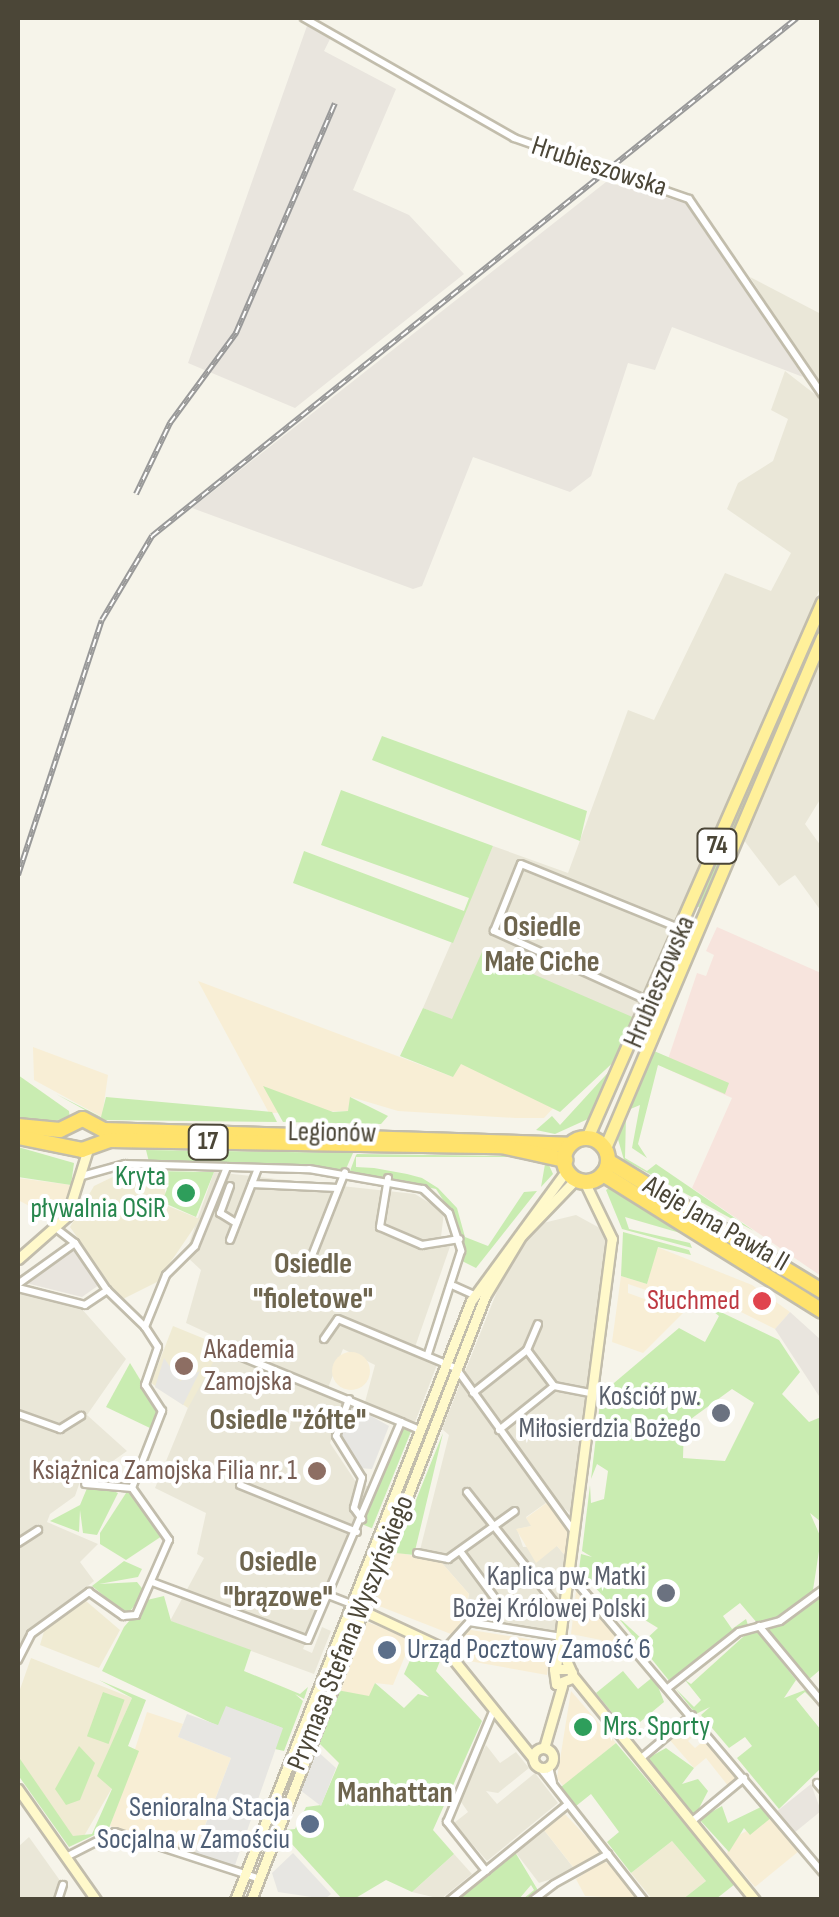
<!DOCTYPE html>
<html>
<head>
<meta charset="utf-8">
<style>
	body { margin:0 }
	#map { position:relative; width:839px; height:1917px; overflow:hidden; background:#f6f4ea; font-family:"Sofia Sans Condensed",sans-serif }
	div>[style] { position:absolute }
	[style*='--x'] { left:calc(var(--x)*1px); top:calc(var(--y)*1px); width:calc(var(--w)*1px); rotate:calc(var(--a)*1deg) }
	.residential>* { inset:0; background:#eae7d8 }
	.commercial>* { inset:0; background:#f8eed5 }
	.round { border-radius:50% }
	.industrial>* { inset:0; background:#e9e5de }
	.education>* { inset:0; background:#f0ebd3 }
	.medical>* { inset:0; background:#f7e4dd }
	.green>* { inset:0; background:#c9ecb1; transform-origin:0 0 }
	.parking>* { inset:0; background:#e7e6e2 }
	.roads { filter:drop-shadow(2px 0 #c2bdac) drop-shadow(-2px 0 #c2bdac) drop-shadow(0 2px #c2bdac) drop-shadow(0 -2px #c2bdac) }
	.street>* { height:6px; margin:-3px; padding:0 3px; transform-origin:3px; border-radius:3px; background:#fff }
	.secondary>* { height:9px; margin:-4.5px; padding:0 4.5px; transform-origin:4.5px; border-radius:4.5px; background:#fff9cb }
	.secondary>.ring { margin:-4.5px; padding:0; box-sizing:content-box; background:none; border:9px solid #fff9cb; border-radius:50% }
	.primary>* { height:11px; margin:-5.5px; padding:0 5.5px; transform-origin:5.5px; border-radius:5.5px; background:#fff09a }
	.highway>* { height:14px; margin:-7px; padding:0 7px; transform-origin:7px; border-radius:7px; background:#ffe26c }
	.highway>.ring { margin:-7px; padding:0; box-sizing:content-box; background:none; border:14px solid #ffe26c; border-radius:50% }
	.rail>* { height:6px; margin-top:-3px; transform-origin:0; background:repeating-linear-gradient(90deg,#fff 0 8px,#999 0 16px); box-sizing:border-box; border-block:2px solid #999 }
	.dots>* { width:28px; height:28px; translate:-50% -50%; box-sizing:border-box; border:5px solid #fff; border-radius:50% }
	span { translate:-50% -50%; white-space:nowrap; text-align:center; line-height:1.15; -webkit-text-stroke:8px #fff; paint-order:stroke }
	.shield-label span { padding:2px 8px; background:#fff; border:2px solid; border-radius:8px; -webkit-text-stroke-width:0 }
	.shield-label { font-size:25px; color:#4b4637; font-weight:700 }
	.street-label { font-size:28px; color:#4b4637 }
	.leisure-label { font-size:28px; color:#27864d }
	.right { translate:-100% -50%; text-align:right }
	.left { translate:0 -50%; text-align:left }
	.health-label { font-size:28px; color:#be3a42 }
	.education-label { font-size:28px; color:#785e54 }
	.worship-label { font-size:28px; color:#5b616d }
	.service-label { font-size:28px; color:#4e5e75 }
	.neighbourhood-label { font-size:30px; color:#6e654e; font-weight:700 }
	.frame { position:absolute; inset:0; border:20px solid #4b4637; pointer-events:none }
</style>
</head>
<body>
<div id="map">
	<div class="residential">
		<div style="clip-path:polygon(750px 277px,821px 314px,821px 385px,808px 368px)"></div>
		<div style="clip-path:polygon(785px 371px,821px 399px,821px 586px,637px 1019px,452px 1020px,423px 1008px,493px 846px,568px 873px,628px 710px,654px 720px,725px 573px,771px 591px,791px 553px,727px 509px,738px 483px,773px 461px,788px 419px,771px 410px)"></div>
		<div style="clip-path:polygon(821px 654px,821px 798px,805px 824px,821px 846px,821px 911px,795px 875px,779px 886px,743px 839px)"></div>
		<div style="clip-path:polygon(214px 1172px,415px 1194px,444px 1212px,441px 1237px,453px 1238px,414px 1350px,438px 1362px,414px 1425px,365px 1402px,375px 1365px,343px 1349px,326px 1393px,344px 1402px,330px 1443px,356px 1482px,372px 1488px,303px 1649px,312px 1653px,322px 1627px,331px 1631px,314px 1674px,170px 1621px,204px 1558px,197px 1554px,206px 1513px,155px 1488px,203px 1371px,227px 1342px,186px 1323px,201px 1270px,185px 1255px)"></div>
		<div style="clip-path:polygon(576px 1215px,607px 1232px,573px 1516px,553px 1498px,526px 1517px,532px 1526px,517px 1529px,523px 1547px,557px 1546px,568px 1559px,557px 1633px,465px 1618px,469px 1594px,441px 1562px,451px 1560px,420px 1550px,449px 1435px,442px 1429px,506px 1269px,539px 1224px)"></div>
		<div style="clip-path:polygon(18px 1292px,81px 1308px,126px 1359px,87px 1415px,127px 1451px,93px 1475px,84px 1470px,75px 1496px,50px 1514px,47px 1522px,98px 1544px,80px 1562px,94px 1581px,18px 1645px)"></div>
		<div style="clip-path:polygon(486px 1745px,500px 1763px,516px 1752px,529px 1768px,498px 1793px,486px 1791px,497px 1804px,535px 1773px,558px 1803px,487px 1861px,454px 1823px,468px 1812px,459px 1799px)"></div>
		<div style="clip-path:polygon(544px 1830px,576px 1871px,539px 1883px,516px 1853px)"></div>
		<div style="clip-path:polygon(29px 1837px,61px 1882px,55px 1899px,18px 1899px,18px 1847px)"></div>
		<div style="clip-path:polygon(454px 1854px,472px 1874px,441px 1899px,412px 1892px)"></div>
	</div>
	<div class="commercial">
		<div style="clip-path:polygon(198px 981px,453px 1077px,459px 1062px,556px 1105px,544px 1118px,516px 1118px,398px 1111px,351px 1097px,349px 1111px,269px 1113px)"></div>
		<div style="clip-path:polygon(33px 1047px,108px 1075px,102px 1117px,34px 1080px)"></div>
		<div style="clip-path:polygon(18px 1178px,71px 1185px,70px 1193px,52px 1218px,18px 1200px)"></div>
		<div style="clip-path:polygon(657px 1247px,752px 1285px,790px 1312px,775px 1329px,689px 1286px,673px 1299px,628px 1284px,628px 1293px,683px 1313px,643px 1353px,612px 1342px,621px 1276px,647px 1284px)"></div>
		<div class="round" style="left:332px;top:1352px;width:38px;height:38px"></div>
		<div style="clip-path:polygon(548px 1502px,571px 1533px,568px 1559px,557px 1546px,536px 1563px,516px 1529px,531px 1526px,526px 1518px)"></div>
		<div style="clip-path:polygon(396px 1552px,441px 1562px,469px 1594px,456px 1636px,374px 1604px)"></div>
		<div style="clip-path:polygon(577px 1583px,631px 1647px,617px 1658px,601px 1640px,571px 1634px)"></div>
		<div style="clip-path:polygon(367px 1622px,412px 1639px,393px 1685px,375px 1683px,370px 1697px,339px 1691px)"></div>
		<div style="clip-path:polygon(465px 1629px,553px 1643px,547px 1675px,469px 1661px,458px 1648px)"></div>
		<div style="clip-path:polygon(571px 1691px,616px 1743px,563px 1786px,557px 1778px)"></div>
		<div style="clip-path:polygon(147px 1712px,183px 1724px,178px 1737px,231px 1758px,193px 1856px,110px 1826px)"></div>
		<div style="clip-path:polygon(692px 1722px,699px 1731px,688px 1741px,695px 1748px,706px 1739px,739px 1776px,729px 1787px,706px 1758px,694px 1768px,669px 1739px)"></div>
		<div style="clip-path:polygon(565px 1814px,603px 1855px,577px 1872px,544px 1830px)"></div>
		<div style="clip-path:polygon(772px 1817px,799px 1851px,755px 1887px,727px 1854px,730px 1840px)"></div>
		<div style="clip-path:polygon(603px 1861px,613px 1866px,638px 1899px,585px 1896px,576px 1879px)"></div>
	</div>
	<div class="industrial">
		<div style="clip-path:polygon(308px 23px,331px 37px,324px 51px,396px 89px,353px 190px,409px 215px,464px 274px,295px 408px,188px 363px)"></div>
		<div style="clip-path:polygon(606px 182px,690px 204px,803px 377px,672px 327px,655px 370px,628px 363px,591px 476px,570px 492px,473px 457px,422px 586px,413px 589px,192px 508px)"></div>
		<div style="clip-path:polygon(69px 1241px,99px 1285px,82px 1297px,18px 1281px)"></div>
		<div style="clip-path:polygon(790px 1312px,821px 1340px,821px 1399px,775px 1329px)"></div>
		<div style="clip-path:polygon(811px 1784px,821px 1811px,794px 1833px,776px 1812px)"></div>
	</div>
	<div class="education">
		<div style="clip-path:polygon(123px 1172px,162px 1175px,168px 1206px,200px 1219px,157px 1282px,121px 1300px,70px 1227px,94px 1186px)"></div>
		<div style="clip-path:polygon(173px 1326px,222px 1346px,188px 1408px,151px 1383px)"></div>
		<div style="clip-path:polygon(86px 1601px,120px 1630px,99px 1668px,40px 1645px,45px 1628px)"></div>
		<div style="clip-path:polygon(31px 1658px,132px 1698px,98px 1776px,112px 1788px,84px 1836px,73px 1837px,18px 1758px,18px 1695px)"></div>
		<div style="clip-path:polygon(672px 1841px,706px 1881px,683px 1899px,652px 1899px,631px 1873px)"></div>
	</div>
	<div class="medical">
		<div style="clip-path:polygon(717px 927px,821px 973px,821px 1276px,692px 1188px,732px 1098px,665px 1068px,697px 973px,706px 976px,714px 955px,706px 951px)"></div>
	</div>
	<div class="green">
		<div style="left:786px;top:704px;width:221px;height:4px;rotate:113deg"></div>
		<div style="clip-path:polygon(382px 736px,587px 811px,580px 841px,372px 760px)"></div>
		<div style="clip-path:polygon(341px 790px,493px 846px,453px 943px,293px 883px,304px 851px,464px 911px,469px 898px,321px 845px)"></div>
		<div style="clip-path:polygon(482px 952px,637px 1019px,620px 1056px,560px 1112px,461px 1064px,453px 1077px,400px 1056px,423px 1008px,452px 1019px)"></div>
		<div style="clip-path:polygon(654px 1051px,729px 1083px,725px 1094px,658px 1065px,638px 1144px,647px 1158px,632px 1148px,640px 1105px,628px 1110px)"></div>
		<div style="clip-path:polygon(615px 1065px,588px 1119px,555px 1134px,536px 1130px,552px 1116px,560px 1125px)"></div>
		<div style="clip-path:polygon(18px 1075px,69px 1111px,70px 1119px,18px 1123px)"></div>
		<div style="clip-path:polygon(263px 1086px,333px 1112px,348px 1111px,350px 1097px,388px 1116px,381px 1124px,283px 1122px)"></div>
		<div style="clip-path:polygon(56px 1094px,101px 1117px,106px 1097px,272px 1112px,277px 1122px,103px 1120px)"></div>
		<div style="clip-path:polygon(626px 1116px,625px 1158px,647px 1171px,656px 1164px,754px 1231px,624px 1160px,617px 1136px)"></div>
		<div style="clip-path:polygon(18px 1147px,74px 1163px,71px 1185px,18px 1177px)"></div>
		<div style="clip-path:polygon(146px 1150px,353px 1153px,345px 1171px,149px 1162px)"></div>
		<div style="clip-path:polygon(357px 1154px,510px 1156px,548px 1163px,553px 1174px,541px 1187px,545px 1164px,514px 1157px,356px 1157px,356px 1167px,374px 1168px,407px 1174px,422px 1178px,438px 1188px,457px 1208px,465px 1237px,488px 1246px,524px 1192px,537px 1191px,476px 1268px,462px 1261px,458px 1223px,436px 1189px,350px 1171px,356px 1155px)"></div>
		<div style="clip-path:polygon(151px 1171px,214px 1172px,196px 1217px,162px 1202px,167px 1189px)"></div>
		<div style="clip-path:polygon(615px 1184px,694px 1237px,625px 1217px,629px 1229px,690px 1243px,692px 1248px,622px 1229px,606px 1190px)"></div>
		<div style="clip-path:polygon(623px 1232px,689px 1250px,691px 1255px,658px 1247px,647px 1284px,621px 1276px)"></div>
		<div style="clip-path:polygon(evenodd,704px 1304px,779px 1340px,800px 1372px,782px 1394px,809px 1422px,821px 1417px,821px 1522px,810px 1513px,821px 1538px,813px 1590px,821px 1588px,821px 1669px,807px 1681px,740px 1603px,723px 1616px,732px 1629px,746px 1619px,748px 1625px,671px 1683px,616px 1615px,644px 1641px,658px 1628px,609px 1598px,615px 1609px,579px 1570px,581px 1554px,592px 1557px,582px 1551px,590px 1485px,591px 1503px,604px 1499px,608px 1471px,597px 1464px,591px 1479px,601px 1394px,679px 1328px,705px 1342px,719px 1316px,704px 1304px,732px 1389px,754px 1403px,725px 1461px,683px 1458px,684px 1424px,732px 1389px)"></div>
		<div style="clip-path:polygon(130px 1363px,158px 1409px,152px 1429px,106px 1407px)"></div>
		<div style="left:412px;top:1429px;width:107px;height:12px;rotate:112deg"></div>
		<div style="clip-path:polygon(443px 1433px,414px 1555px,396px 1553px,374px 1604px)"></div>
		<div style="clip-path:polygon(90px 1481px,118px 1493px,97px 1535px,83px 1533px,80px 1510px,79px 1532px,50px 1521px,80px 1505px)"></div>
		<div style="clip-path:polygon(128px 1490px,165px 1534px,126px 1560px,100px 1544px,100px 1533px)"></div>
		<div style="clip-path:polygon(124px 1561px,142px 1569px,138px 1577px,99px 1584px,137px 1582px,145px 1592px,127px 1615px,92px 1586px)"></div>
		<div style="clip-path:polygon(164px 1596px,171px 1621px,251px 1650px,244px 1671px,300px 1694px,308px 1687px,304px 1699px,295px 1694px,303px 1701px,284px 1751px,275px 1749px,282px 1728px,256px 1718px,218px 1726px,102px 1671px,124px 1627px,147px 1600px)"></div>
		<div style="clip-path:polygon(754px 1627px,796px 1680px,784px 1698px,805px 1690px,821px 1708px,805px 1692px,796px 1699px,821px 1730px,821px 1768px,779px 1809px,737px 1758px,752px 1746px,745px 1737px,729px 1748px,701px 1715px,710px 1707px,696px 1714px,675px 1688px,694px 1707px,701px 1700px,685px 1680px,691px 1684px)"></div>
		<div style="clip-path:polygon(418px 1642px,442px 1656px,436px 1671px,482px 1721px,433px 1830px,454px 1854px,412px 1892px,386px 1880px,354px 1899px,342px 1899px,290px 1842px,279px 1845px,269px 1873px,287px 1820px,285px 1830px,295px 1829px,306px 1807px,321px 1805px,339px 1763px,317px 1741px,337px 1690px,369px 1696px,375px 1683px,404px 1708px,418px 1694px,429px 1697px,404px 1674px)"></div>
		<div style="clip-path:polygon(623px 1671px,638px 1689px,654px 1676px,664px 1702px,628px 1732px,596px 1693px)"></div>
		<div style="clip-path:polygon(99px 1680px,146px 1700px,128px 1746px,139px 1751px,109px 1828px,69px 1847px,18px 1775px,18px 1756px,73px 1836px,92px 1834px,112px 1789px,97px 1776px,132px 1698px)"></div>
		<div style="left:103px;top:1692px;width:23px;height:47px;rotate:20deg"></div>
		<div style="clip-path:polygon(616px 1743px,735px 1884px,716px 1899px,683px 1899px,706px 1881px,672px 1841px,631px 1873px,607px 1842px,619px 1832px,591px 1794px,576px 1806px,561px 1787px)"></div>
		<div style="clip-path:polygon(79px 1746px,95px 1763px,80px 1800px,66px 1805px,55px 1789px)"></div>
		<div style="clip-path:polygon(666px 1748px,694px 1768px,682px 1784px,698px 1779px,708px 1791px,695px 1816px,648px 1758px)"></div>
		<div style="clip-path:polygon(722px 1806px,728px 1823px,763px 1806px,772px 1817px,750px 1835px,744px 1828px,729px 1852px,699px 1819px)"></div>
		<div style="clip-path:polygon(515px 1852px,539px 1892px,523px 1899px,534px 1890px,531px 1885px,519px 1899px,458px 1900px)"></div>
	</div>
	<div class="parking">
		<div style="clip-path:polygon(164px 1358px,180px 1381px,200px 1371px,183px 1405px,155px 1387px)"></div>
		<div style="clip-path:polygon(353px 1406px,389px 1426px,372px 1469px,359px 1468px,339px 1438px)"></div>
		<div style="clip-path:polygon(226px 1706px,283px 1728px,234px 1868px,195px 1852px,231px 1758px,178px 1737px,187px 1714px,218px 1725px)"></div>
		<div style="clip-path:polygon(316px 1750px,336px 1768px,321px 1806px,300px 1790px)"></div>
		<div style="clip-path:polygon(293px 1853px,331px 1894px,325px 1899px,278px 1892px,272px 1873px)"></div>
	</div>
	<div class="roads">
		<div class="street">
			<div style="--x:304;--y:18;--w:242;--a:29.7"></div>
			<div style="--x:514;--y:138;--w:185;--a:19.2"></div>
			<div style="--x:689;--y:199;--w:236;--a:55.7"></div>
			<div style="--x:653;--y:1003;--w:175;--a:-155.6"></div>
			<div style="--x:494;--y:931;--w:72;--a:-68.1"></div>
			<div style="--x:521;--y:864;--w:173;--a:22.1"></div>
			<div style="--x:82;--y:1176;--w:45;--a:-15.6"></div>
			<div style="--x:125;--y:1164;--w:184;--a:1.6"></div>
			<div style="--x:309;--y:1169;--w:116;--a:10"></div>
			<div style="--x:423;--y:1189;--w:35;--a:43"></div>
			<div style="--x:449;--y:1213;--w:40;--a:72"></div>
			<div style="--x:461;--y:1251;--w:108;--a:107.8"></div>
			<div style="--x:388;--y:1178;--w:50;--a:99.3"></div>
			<div style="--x:380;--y:1227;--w:46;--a:23.2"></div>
			<div style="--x:422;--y:1245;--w:38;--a:-9"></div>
			<div style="--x:252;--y:1184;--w:86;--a:2.7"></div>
			<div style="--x:230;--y:1186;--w:29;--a:110"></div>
			<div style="--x:220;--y:1213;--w:19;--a:32"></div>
			<div style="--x:57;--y:1229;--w:23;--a:38"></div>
			<div style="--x:230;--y:1240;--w:77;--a:-68.7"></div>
			<div style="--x:306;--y:1271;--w:106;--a:-68.5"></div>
			<div style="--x:18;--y:1284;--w:70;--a:-35.7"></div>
			<div style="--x:75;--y:1243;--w:57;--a:55.8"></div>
			<div style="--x:454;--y:1286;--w:22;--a:24"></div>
			<div style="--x:18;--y:1288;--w:69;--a:14.2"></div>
			<div style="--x:85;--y:1305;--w:27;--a:-34"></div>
			<div style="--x:107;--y:1290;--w:53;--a:44.2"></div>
			<div style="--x:324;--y:1339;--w:24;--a:-55"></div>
			<div style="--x:338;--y:1319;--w:128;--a:22.6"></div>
			<div style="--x:456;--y:1368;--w:200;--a:54.2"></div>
			<div style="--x:527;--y:1350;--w:45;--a:53.1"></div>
			<div style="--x:554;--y:1386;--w:38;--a:11"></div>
			<div style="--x:473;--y:1393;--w:69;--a:-38.5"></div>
			<div style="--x:527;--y:1350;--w:28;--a:-67"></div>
			<div style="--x:349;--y:1399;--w:39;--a:109"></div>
			<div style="--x:336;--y:1436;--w:49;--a:58.2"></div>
			<div style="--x:362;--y:1478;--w:31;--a:105"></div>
			<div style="--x:354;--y:1508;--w:14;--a:54"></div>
			<div style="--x:18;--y:1414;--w:45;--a:19.7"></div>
			<div style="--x:60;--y:1429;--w:25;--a:-32"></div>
			<div style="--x:401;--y:1422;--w:21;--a:23"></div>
			<div style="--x:499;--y:1430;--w:70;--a:-38.7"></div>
			<div style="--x:240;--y:1485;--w:126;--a:21.9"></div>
			<div style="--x:132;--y:1488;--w:83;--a:-68.7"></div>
			<div style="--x:162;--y:1411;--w:31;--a:-123"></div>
			<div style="--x:145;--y:1385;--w:40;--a:-71.1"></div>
			<div style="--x:158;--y:1347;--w:24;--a:-123"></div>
			<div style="--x:145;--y:1327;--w:56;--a:-68"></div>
			<div style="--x:166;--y:1275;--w:41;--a:-45"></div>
			<div style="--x:195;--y:1246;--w:85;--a:-67.9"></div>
			<div style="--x:467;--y:1492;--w:158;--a:51.7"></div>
			<div style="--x:18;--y:1543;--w:24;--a:-33"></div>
			<div style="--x:460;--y:1551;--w:57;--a:53.5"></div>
			<div style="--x:417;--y:1553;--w:32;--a:11"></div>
			<div style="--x:448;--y:1559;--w:82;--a:-35.6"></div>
			<div style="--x:571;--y:1576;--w:388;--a:49.7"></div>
			<div style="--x:152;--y:1582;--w:166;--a:20.4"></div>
			<div style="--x:308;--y:1640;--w:237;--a:-66.9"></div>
			<div style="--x:401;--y:1422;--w:195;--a:-157.7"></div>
			<div style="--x:328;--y:1595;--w:25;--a:21"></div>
			<div style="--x:759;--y:1626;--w:99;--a:50.3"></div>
			<div style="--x:445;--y:1649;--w:36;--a:-48"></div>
			<div style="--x:469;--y:1622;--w:94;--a:9.2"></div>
			<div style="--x:18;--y:1660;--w:29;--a:-63"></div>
			<div style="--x:31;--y:1634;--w:72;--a:-35.9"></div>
			<div style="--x:89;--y:1592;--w:42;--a:35.2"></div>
			<div style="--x:123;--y:1616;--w:13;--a:-4"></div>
			<div style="--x:136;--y:1615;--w:82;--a:-66.3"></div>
			<div style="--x:169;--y:1540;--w:64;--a:-125.4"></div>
			<div style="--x:132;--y:1488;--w:47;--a:-175.1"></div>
			<div style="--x:669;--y:1687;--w:89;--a:-38.2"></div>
			<div style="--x:739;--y:1632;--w:42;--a:-15"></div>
			<div style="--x:780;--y:1621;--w:52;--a:-36.4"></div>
			<div style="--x:640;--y:1759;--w:68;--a:-40.2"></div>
			<div style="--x:549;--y:1767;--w:16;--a:76"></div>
			<div style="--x:540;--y:1768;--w:168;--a:51.8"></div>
			<div style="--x:817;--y:1783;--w:8;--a:50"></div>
			<div style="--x:691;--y:1822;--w:69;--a:-39.7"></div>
			<div style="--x:66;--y:1857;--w:55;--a:-27"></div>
			<div style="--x:115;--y:1832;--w:149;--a:17.9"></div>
			<div style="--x:486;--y:1871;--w:63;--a:-128.5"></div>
			<div style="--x:447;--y:1822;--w:122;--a:-67.4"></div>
			<div style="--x:554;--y:1884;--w:62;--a:-29.1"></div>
			<div style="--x:58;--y:1900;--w:16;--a:-72"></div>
			<div style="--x:450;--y:1900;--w:152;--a:-39.1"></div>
			<div style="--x:533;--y:1900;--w:25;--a:-37"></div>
		</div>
		<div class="secondary">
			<div style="--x:18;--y:1259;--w:65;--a:-41.3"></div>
			<div style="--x:67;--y:1216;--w:70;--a:-72.6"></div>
			<div style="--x:357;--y:1608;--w:97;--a:25"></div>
			<div style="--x:445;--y:1649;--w:140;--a:51.1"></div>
			<div style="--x:562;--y:1651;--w:24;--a:66"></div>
			<div style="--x:572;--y:1673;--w:5;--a:90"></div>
			<div style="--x:572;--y:1678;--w:17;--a:159"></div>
			<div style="--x:556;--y:1684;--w:15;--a:-98"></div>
			<div style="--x:554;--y:1669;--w:15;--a:0"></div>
			<div style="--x:556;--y:1668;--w:433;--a:-82.6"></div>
			<div style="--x:612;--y:1239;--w:64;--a:-115.8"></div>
			<div style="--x:572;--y:1675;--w:290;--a:50.9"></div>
			<div class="ring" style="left:533px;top:1748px;width:11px;height:11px"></div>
			<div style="--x:544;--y:1748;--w:65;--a:-73.8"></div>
			<div style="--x:18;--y:1789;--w:136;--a:54.9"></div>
			<div style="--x:235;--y:1900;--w:644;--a:-68.5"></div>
			<div style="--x:471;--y:1301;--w:162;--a:-53.8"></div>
			<div style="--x:251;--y:1900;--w:648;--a:-68.82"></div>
			<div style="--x:485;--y:1296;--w:70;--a:-59"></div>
			<div style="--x:521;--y:1236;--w:79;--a:-46"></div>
		</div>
		<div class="primary">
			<div style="--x:587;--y:1138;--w:585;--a:-66.33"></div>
			<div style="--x:605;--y:1148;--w:555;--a:-66.99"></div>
		</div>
		<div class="highway">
			<div style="--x:18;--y:1126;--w:42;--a:5.4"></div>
			<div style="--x:60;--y:1130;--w:25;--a:-26"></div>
			<div style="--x:83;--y:1119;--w:24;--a:28"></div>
			<div style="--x:104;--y:1130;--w:466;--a:1.8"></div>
			<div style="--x:18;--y:1137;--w:65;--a:11.5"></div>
			<div style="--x:82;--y:1150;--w:29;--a:-20"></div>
			<div style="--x:109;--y:1140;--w:392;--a:0.9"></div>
			<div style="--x:501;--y:1146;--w:66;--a:12.3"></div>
			<div class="ring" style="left:564px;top:1138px;width:30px;height:30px"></div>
			<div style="--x:608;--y:1161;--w:250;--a:31.3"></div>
			<div style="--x:603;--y:1174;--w:258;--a:32"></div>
		</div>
	</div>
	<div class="rail">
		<div style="--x:136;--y:494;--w:79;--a:-64.4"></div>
		<div style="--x:170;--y:423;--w:112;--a:-53.7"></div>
		<div style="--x:236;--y:333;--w:250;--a:-66.7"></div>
		<div style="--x:18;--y:875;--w:268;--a:-71.8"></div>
		<div style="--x:102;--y:620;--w:98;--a:-59.2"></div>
		<div style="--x:152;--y:536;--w:827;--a:-38.77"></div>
	</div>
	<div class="dots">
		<div style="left:186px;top:1193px;background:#2e9e5b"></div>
		<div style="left:762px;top:1301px;background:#e0444e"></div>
		<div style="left:184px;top:1366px;background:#8d6e63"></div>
		<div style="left:721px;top:1413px;background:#6b7280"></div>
		<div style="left:317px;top:1471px;background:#8d6e63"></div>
		<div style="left:666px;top:1593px;background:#6b7280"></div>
		<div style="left:387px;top:1650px;background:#5c6f8a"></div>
		<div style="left:583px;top:1727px;background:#2e9e5b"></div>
		<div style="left:310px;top:1824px;background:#5c6f8a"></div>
	</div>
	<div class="shield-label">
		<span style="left:717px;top:846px">74</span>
		<span style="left:208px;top:1142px">17</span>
	</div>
	<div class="street-label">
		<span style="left:599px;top:167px;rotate:18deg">Hrubieszowska</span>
		<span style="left:660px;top:982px;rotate:-67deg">Hrubieszowska</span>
		<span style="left:332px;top:1133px;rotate:1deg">Legionów</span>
		<span style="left:716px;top:1224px;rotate:30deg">Aleje Jana Pawła II</span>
		<span style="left:351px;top:1633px;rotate:-68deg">Prymasa Stefana Wyszyńskiego</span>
	</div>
	<div class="leisure-label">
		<span class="right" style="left:166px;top:1193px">Kryta<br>pływalnia OSiR</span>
		<span class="left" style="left:603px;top:1727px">Mrs. Sporty</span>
	</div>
	<div class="health-label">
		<span class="right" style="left:740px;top:1301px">Słuchmed</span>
	</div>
	<div class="education-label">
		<span class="left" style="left:204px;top:1366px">Akademia<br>Zamojska</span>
		<span class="right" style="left:297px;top:1471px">Książnica Zamojska Filia nr. 1</span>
	</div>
	<div class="worship-label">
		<span class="right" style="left:701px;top:1413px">Kościół pw.<br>Miłosierdzia Bożego</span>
		<span class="right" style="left:646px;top:1593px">Kaplica pw. Matki<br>Bożej Królowej Polski</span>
	</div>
	<div class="service-label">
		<span class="left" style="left:407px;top:1650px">Urząd Pocztowy Zamość 6</span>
		<span class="right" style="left:290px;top:1824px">Senioralna Stacja<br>Socjalna w Zamościu</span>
	</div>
	<div class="neighbourhood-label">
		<span style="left:542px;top:944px">Osiedle<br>Małe Ciche</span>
		<span style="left:313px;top:1281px">Osiedle<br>"fioletowe"</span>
		<span style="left:288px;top:1420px">Osiedle "żółte"</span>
		<span style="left:278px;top:1579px">Osiedle<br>"brązowe"</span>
		<span style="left:395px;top:1793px">Manhattan</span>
	</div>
	<div class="frame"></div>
</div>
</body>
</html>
